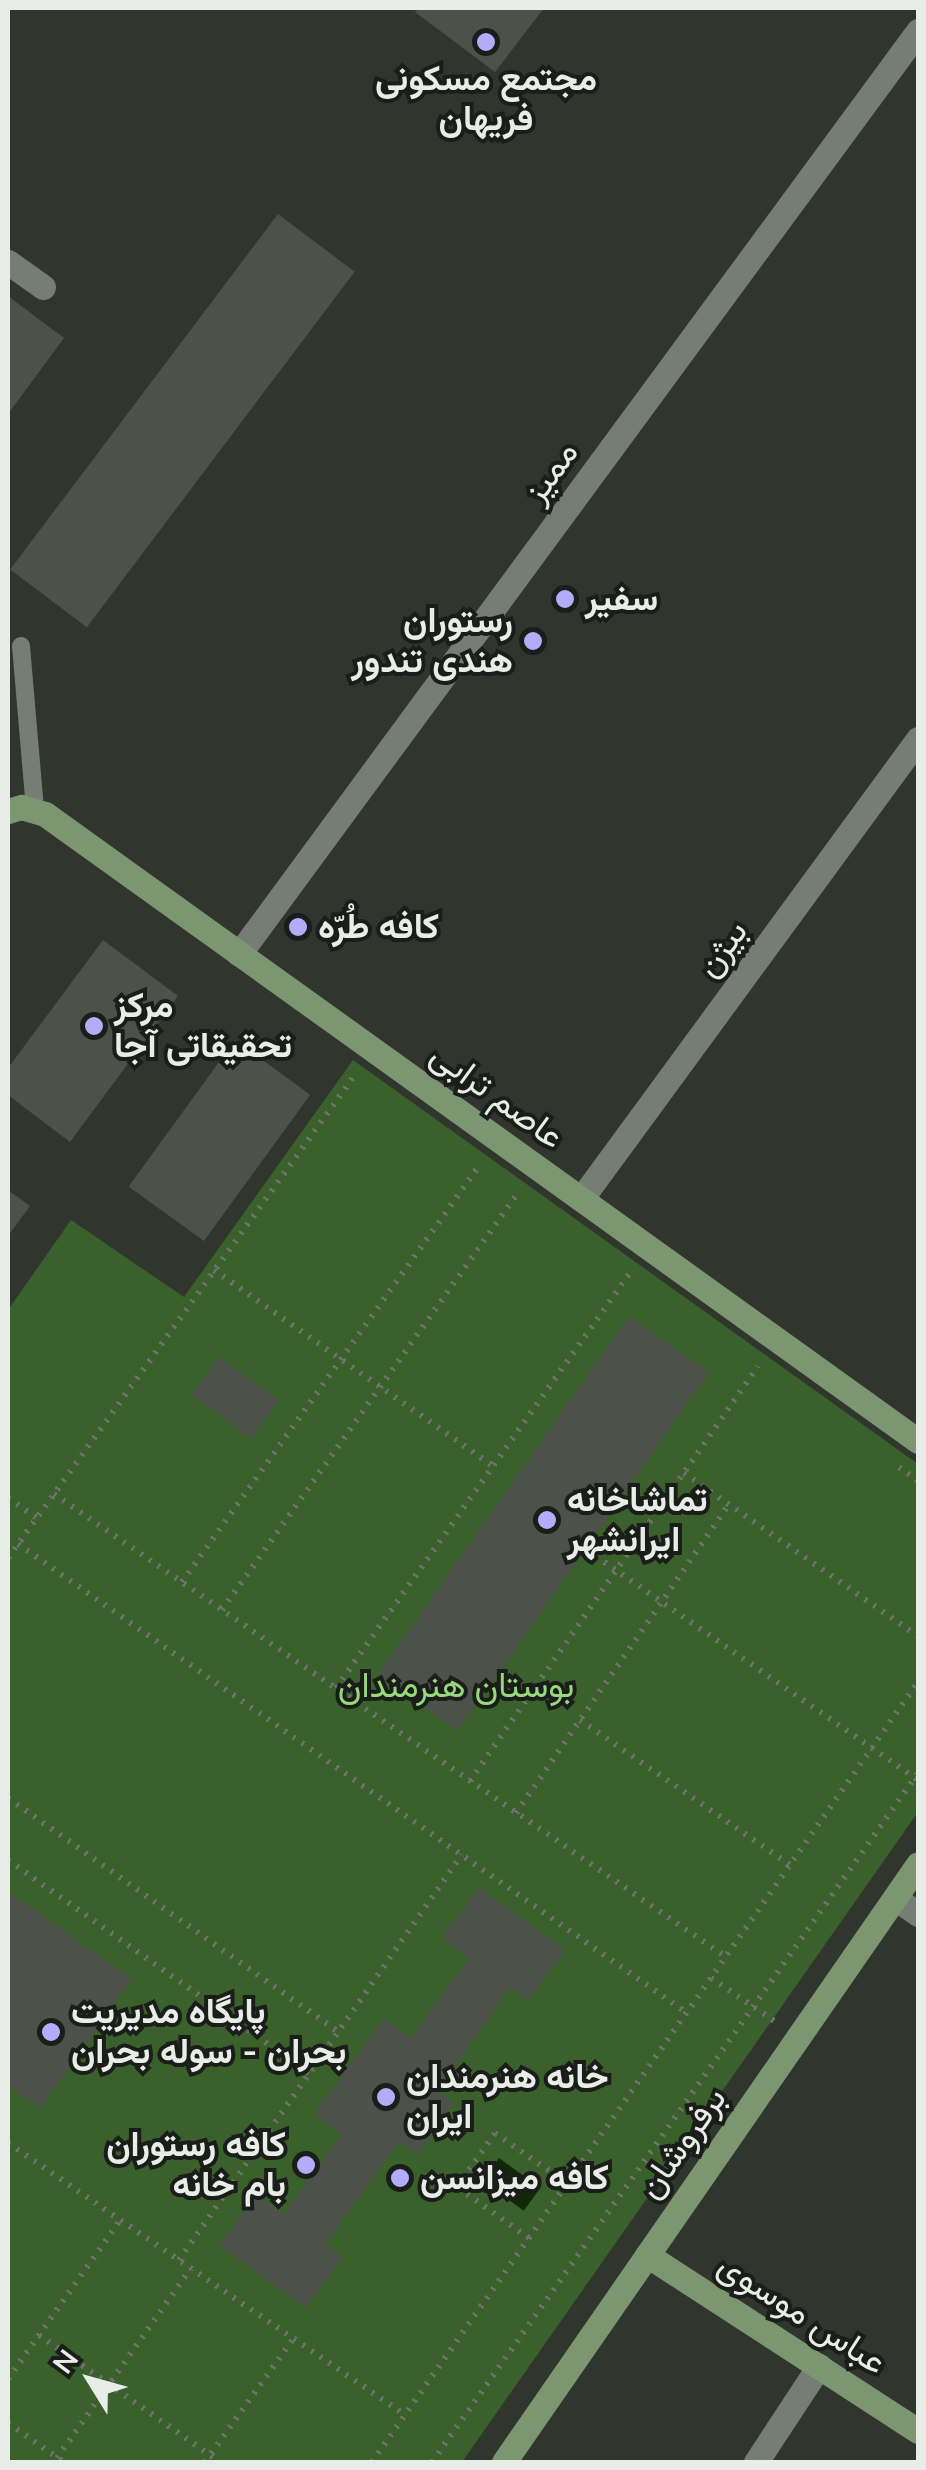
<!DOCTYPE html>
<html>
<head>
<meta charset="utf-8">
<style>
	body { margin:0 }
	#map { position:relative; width:926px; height:2470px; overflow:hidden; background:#30362e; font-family:"Nunito Sans",Vazirmatn,sans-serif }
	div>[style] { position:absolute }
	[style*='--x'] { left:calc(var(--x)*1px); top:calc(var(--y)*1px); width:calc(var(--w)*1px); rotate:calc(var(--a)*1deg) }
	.green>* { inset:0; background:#3a602b }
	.water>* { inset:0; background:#112906; transform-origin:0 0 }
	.building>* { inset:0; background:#4c5249; transform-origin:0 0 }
	.path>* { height:6px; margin-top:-3px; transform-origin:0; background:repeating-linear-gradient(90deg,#6d726b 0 2.5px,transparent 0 10.5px) }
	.lane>* { height:18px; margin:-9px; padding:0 9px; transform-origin:9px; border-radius:9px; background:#767d74 }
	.street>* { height:25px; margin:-12.5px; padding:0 12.5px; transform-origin:12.5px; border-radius:12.5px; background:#767d74 }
	.secondary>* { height:25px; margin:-12.5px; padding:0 12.5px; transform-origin:12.5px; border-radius:12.5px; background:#7b9670 }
	.dots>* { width:28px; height:28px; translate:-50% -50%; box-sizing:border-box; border:5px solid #1a1d19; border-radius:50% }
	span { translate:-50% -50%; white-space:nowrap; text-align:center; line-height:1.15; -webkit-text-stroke:8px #1a1d19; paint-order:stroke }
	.poi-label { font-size:35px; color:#e9ede8; font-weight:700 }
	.left { translate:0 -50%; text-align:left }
	.right { translate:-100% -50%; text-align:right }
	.street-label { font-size:35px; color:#e9ede8 }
	.park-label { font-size:35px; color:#97d87d }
	.frame { position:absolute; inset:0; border:10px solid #e9ede8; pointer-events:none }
	.north { position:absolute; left:40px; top:2330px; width:100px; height:100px; -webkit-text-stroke:8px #1a1d19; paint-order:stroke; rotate:307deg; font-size:28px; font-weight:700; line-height:40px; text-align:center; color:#e9ede8 }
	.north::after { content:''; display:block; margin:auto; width:35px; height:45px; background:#e9ede8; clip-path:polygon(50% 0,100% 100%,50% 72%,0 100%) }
</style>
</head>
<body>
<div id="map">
	<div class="green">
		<div style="clip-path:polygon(353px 1060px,918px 1464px,918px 1812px,462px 2462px,8px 2462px,8px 1310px,71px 1220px,184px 1297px)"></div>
	</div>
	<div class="water">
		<div style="left:499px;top:2158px;width:51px;height:28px;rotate:36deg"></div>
	</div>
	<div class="building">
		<div style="clip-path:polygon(419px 8px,544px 8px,495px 72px,415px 12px)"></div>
		<div style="left:278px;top:214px;width:96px;height:445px;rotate:37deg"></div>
		<div style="clip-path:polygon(8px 296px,64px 338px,8px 414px)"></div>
		<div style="clip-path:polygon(103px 940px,178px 996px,70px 1142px,8px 1095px,8px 1068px)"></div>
		<div style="left:235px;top:1040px;width:93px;height:181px;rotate:36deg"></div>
		<div style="clip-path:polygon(8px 1190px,30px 1206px,8px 1236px)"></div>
		<div style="left:629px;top:1316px;width:98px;height:438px;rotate:35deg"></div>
		<div style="left:219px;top:1357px;width:74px;height:47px;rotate:36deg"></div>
		<div style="clip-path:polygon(479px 1887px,565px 1950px,528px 2001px,510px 1988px,437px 2091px,454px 2103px,417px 2155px,399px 2142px,325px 2244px,343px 2257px,306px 2308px,219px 2246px,256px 2195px,284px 2214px,342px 2134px,314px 2114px,384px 2018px,411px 2038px,469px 1958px,442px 1938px)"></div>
		<div style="clip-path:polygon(8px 1891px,132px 1979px,40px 2109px,8px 2086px)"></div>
	</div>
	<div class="path">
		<div style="--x:214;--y:1270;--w:341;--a:35.1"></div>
		<div style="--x:899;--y:1467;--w:24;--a:36"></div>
		<div style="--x:684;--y:1473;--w:285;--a:34.9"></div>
		<div style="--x:54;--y:1494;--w:816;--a:34.57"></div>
		<div style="--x:8;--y:1498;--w:35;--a:35"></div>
		<div style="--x:18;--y:1544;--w:817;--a:35.03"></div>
		<div style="--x:587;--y:1550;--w:402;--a:34.8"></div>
		<div style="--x:8;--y:1558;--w:598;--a:-54.32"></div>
		<div style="--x:182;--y:1582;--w:511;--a:-54.48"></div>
		<div style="--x:222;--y:1610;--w:510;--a:-54.66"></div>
		<div style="--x:336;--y:1688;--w:507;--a:-54.71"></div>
		<div style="--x:580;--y:1720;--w:255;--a:34.6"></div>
		<div style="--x:470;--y:1781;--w:505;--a:-55.24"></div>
		<div style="--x:8;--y:1798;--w:405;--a:35.3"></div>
		<div style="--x:516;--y:1813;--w:375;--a:-55.4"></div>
		<div style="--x:8;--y:1860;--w:369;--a:35.3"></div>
		<div style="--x:711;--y:1978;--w:78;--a:34.1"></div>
		<div style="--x:8;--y:2143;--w:481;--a:34.4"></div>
		<div style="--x:529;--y:2238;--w:88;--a:-144.7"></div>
		<div style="--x:457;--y:2187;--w:66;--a:-54.9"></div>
		<div style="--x:495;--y:2133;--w:88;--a:34.8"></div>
		<div style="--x:179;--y:2260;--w:494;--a:-55.1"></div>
		<div style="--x:39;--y:2335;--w:221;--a:35.1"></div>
		<div style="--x:8;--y:2379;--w:194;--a:-54.8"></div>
		<div style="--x:8;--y:2423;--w:68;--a:34.9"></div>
		<div style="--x:57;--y:2458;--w:232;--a:-54.8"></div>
		<div style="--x:205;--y:2462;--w:151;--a:-54.4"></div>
		<div style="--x:372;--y:2462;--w:952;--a:-55.01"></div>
		<div style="--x:432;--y:2462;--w:843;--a:-54.8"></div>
	</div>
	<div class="lane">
		<div style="--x:21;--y:646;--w:164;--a:85.1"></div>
	</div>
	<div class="street">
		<div style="--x:8;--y:262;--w:43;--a:35.5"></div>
		<div style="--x:239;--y:954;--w:1146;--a:-53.66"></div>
		<div style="--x:581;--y:1199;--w:570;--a:-53.77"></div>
		<div style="--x:895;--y:1898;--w:28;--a:35"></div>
		<div style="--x:756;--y:2462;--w:115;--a:-56.7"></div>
	</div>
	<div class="secondary">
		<div style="--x:8;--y:811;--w:14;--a:-17"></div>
		<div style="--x:21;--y:807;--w:25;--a:16"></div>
		<div style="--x:45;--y:814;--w:1075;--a:35.69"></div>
		<div style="--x:647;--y:2255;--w:323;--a:33"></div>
		<div style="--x:504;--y:2462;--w:727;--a:-55.3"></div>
	</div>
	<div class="dots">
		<div style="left:486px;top:42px;background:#b3adf9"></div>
		<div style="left:565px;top:599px;background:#b3adf9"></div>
		<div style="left:533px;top:641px;background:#b3adf9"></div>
		<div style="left:298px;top:927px;background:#b3adf9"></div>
		<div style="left:94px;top:1026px;background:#b3adf9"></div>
		<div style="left:547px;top:1520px;background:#b3adf9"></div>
		<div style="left:51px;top:2032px;background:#b3adf9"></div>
		<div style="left:386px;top:2097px;background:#b3adf9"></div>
		<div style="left:306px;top:2165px;background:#b3adf9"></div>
		<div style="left:400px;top:2178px;background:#b3adf9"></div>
	</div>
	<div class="poi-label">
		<span style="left:486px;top:99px">مجتمع مسکونی<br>فریهان</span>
		<span class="left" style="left:585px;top:599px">سفیر</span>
		<span class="right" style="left:513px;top:641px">رستوران<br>هندی تندور</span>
		<span class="left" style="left:318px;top:927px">کافه طُرّه</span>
		<span class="left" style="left:114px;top:1026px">مرکز<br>تحقیقاتی آجا</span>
		<span class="left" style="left:567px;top:1520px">تماشاخانه<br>ایرانشهر</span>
		<span class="left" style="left:71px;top:2032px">پایگاه مدیریت<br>بحران - سوله بحران</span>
		<span class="left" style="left:406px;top:2097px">خانه هنرمندان<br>ایران</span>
		<span class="right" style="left:286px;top:2165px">کافه رستوران<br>بام خانه</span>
		<span class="left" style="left:420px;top:2178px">کافه میزانسن</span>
	</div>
	<div class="street-label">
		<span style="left:551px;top:472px;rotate:-54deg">ممیز</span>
		<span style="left:722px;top:949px;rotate:-54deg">بیژن</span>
		<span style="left:497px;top:1096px;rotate:36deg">عاصم ترابی</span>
		<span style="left:682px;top:2143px;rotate:-55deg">برفروشان</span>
		<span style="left:802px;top:2314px;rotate:33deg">عباس موسوی</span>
	</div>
	<div class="park-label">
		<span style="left:456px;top:1686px">بوستان هنرمندان</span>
	</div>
	<div class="frame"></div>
	<div class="north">N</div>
</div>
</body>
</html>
